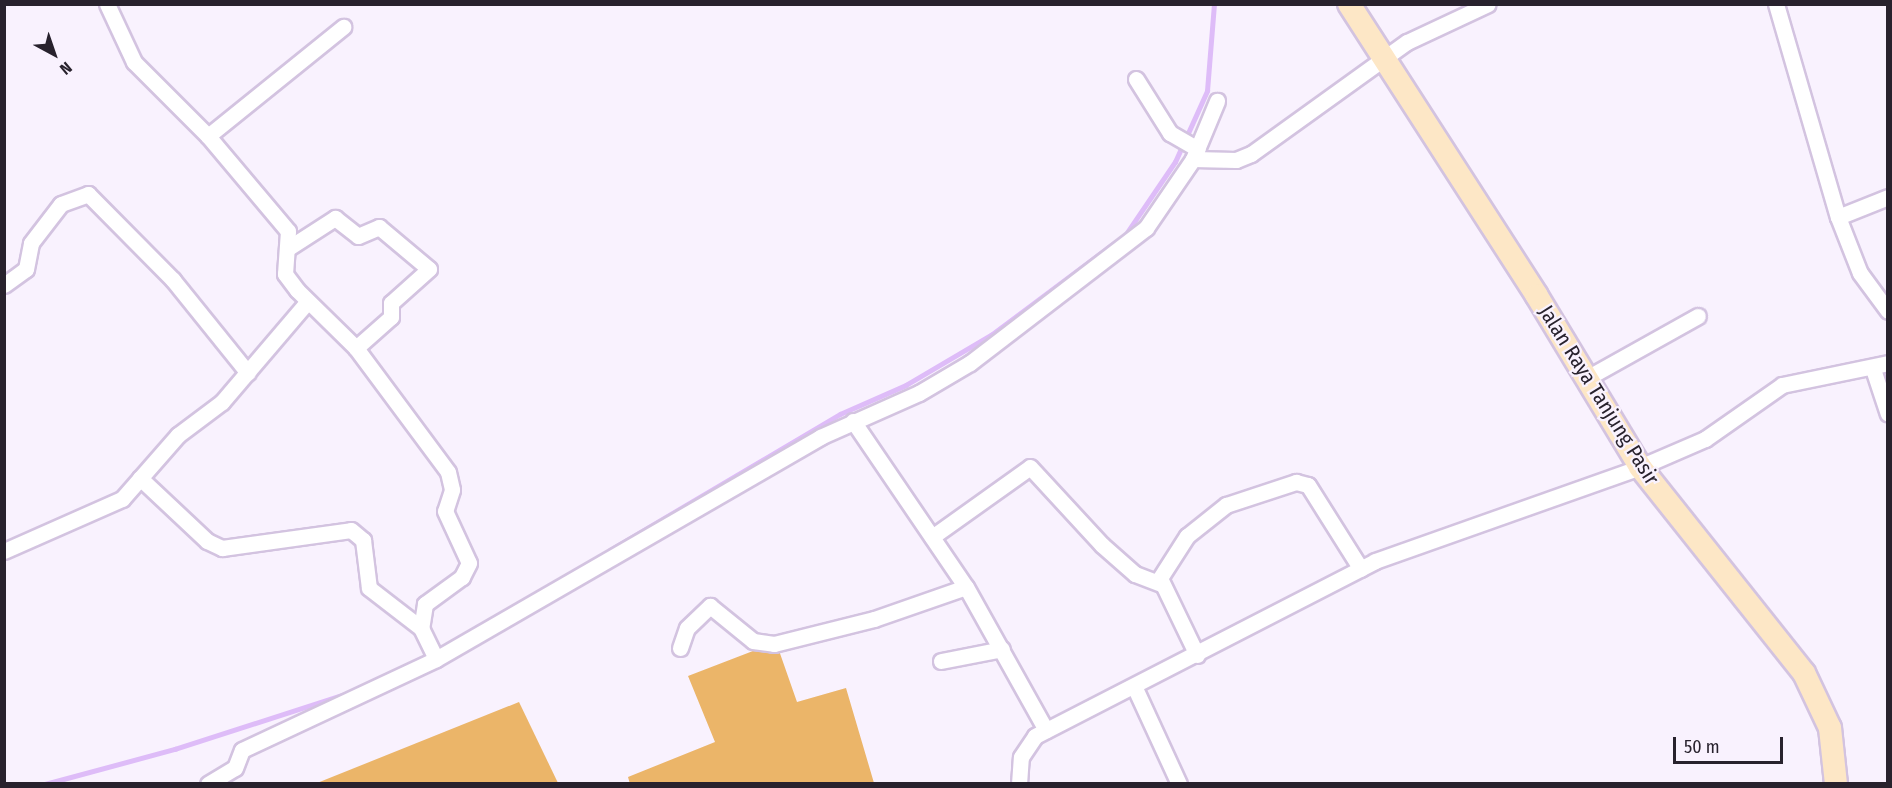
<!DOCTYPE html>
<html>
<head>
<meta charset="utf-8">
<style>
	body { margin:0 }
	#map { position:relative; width:1892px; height:788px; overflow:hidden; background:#f9f2fe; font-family:"Fira Sans Condensed",sans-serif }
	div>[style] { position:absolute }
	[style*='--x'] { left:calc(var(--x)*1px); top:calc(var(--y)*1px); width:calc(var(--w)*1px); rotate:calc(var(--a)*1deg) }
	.forest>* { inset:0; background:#ebb569 }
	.stream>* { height:4.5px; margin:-2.25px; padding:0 2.25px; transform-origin:2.25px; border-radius:2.25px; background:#debcf8 }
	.roads { filter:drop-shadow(2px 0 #d3c3e0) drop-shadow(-2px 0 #d3c3e0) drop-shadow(0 2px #d3c3e0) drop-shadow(0 -2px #d3c3e0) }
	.street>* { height:15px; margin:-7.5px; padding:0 7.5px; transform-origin:7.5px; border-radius:7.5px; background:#fff }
	.secondary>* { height:22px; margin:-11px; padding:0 11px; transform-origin:11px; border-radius:11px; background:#fde7c6 }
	span { translate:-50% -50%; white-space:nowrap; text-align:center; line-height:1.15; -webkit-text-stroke:4.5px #f9f2fe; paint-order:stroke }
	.street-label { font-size:21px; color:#28222d }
	.frame { position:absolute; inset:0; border:6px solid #28222d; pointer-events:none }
	.north { position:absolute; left:24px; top:24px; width:60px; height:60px; -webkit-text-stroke:4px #f9f2fe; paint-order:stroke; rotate:140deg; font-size:16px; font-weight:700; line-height:24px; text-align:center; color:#28222d }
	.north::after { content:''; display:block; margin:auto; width:21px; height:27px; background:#28222d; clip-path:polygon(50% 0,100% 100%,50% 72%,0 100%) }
	.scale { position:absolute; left:1673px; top:737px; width:110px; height:27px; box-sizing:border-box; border:3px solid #28222d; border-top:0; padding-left:8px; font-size:18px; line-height:21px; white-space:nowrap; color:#28222d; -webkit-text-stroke:4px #f9f2fe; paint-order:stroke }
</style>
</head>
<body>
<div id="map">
	<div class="forest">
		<div style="clip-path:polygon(776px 642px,797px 702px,846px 688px,874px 783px,630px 784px,628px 777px,715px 742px,688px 676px)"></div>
		<div style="clip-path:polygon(519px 702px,558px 783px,317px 783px)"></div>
	</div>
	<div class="stream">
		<div style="--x:1126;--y:234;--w:87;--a:-55.8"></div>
		<div style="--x:1175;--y:162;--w:78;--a:-65.7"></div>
		<div style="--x:1207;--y:91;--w:87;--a:-85.4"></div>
		<div style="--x:610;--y:550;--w:267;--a:-30.6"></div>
		<div style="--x:840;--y:414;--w:72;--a:-23.7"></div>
		<div style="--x:906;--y:385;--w:99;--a:-30.5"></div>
		<div style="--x:991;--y:335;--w:154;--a:-36.8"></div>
		<div style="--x:45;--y:784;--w:135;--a:-15.1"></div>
		<div style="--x:175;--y:749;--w:182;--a:-17.9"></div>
	</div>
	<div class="roads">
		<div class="street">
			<div style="--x:107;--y:4;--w:64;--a:65"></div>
			<div style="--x:134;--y:62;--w:105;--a:45"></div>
			<div style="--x:208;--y:136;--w:124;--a:49.9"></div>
			<div style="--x:288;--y:231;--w:43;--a:94"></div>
			<div style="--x:285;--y:274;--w:20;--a:53"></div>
			<div style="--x:297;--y:290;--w:83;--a:44.5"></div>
			<div style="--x:356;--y:348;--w:154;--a:53.4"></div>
			<div style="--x:448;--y:472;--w:18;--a:77"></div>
			<div style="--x:452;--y:490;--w:22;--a:108"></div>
			<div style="--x:445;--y:511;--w:57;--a:65.2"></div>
			<div style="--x:469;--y:563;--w:16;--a:117"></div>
			<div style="--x:462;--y:577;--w:46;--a:143.9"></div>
			<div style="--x:425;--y:604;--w:24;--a:99"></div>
			<div style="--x:421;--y:628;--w:34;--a:64"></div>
			<div style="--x:1776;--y:4;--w:222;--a:73.8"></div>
			<div style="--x:1838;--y:217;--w:60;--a:68.6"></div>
			<div style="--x:1860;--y:273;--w:47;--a:53.6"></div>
			<div style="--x:1136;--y:79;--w:64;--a:57.8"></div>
			<div style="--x:1170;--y:133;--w:32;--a:30"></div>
			<div style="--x:208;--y:136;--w:174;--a:-38.9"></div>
			<div style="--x:1193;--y:159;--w:43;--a:1.3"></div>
			<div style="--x:1236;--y:160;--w:16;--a:-22"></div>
			<div style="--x:1251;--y:154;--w:192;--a:-35.7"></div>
			<div style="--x:1407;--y:42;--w:89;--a:-25.1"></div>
			<div style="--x:1838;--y:217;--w:54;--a:-21.8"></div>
			<div style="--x:290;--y:247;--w:54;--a:-32.8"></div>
			<div style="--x:335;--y:218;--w:29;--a:38"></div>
			<div style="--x:358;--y:236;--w:23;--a:-23"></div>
			<div style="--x:379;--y:227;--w:65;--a:40"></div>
			<div style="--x:429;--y:269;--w:51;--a:138.2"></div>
			<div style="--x:391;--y:303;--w:14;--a:90"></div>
			<div style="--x:391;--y:317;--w:47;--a:138.5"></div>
			<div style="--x:4;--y:285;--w:27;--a:-36"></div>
			<div style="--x:26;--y:269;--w:26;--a:-79"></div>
			<div style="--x:31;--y:243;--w:49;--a:-52.4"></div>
			<div style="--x:61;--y:204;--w:29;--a:-20"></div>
			<div style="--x:88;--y:194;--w:121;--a:45.3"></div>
			<div style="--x:173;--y:280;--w:119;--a:51.1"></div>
			<div style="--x:1873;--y:369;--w:47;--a:71.6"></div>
			<div style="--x:1587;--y:378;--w:127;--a:-29.2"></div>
			<div style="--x:853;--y:421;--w:201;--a:55.8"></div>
			<div style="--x:966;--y:587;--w:164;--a:60.8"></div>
			<div style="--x:140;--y:478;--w:92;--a:43.2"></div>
			<div style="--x:207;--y:541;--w:17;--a:25"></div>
			<div style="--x:222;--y:548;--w:130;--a:-7.9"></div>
			<div style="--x:351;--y:530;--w:16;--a:40"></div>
			<div style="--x:363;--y:540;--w:48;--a:82.9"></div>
			<div style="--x:369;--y:588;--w:66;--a:37.6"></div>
			<div style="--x:932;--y:537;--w:120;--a:-35.5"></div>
			<div style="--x:1030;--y:467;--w:106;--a:47.3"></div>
			<div style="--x:1102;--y:545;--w:44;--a:41.3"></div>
			<div style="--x:1135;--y:574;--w:28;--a:21"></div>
			<div style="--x:4;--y:551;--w:129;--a:-23.8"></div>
			<div style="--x:122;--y:499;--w:85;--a:-48.8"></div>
			<div style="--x:178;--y:435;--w:55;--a:-36.9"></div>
			<div style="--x:222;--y:402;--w:131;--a:-49.6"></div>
			<div style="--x:680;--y:648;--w:21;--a:-71"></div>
			<div style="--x:687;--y:628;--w:32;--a:-44"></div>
			<div style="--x:710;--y:606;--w:55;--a:39.1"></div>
			<div style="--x:753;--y:641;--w:21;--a:8"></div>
			<div style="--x:774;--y:644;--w:103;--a:-14"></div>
			<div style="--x:874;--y:619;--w:97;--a:-19.2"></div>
			<div style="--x:1197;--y:655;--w:85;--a:-115.7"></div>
			<div style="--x:1160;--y:578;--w:50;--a:-57.3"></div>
			<div style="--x:1187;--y:536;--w:50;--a:-38.5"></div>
			<div style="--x:1226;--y:505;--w:74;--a:-18.2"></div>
			<div style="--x:1296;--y:482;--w:12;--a:14"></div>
			<div style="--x:1308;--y:485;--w:99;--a:57.8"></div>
			<div style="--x:941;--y:661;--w:62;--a:-11.1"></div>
			<div style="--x:1134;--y:686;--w:108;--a:65.3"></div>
			<div style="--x:208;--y:784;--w:31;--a:-31"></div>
			<div style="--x:235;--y:768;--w:19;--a:-69"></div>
			<div style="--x:242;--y:750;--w:214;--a:-25.1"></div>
			<div style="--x:436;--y:659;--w:444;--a:-30"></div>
			<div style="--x:820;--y:437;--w:108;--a:-24"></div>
			<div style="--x:919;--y:393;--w:59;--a:-30.5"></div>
			<div style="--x:970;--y:363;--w:222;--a:-37.5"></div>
			<div style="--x:1146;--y:228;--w:83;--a:-55.7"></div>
			<div style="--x:1193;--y:159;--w:63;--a:-67.5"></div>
			<div style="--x:1019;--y:784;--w:27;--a:-86"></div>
			<div style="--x:1021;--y:757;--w:25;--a:-56"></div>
			<div style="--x:1035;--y:736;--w:382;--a:-27.2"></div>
			<div style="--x:1375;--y:561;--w:281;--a:-19.5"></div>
			<div style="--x:1640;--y:467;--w:71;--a:-23.3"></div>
			<div style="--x:1705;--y:439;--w:94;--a:-35"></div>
			<div style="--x:1782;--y:385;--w:108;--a:-11.7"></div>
		</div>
		<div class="secondary">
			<div style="--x:1349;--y:4;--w:347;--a:57.2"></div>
			<div style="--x:1537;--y:296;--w:200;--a:58.9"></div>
			<div style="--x:1640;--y:467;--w:263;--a:51.5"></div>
			<div style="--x:1804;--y:673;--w:61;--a:64.7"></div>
			<div style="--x:1830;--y:728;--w:56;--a:83.9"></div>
		</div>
	</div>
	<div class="street-label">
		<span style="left:1599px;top:395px;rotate:58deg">Jalan Raya Tanjung Pasir</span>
	</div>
	<div class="frame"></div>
	<div class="north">N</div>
	<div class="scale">50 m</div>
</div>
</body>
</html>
